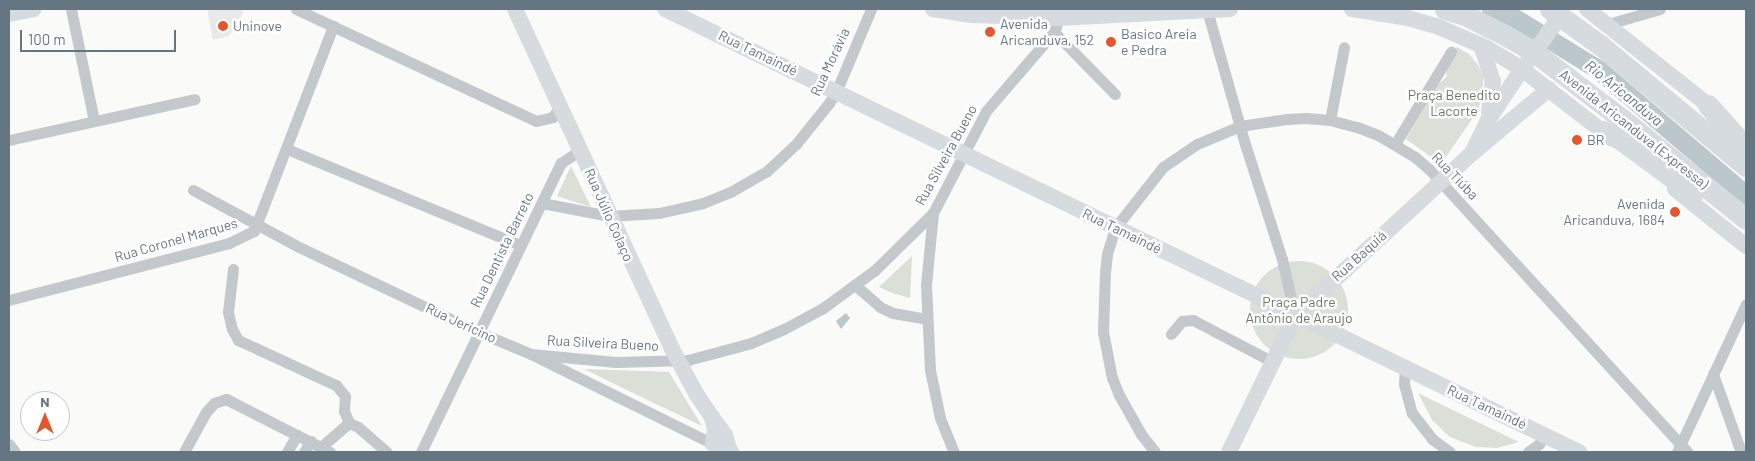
<!DOCTYPE html>
<html>
<head>
<meta charset="utf-8">
<style>
	body { margin:0 }
	#map { position:relative; width:1755px; height:461px; overflow:hidden; background:#fafaf8; font-family:Barlow,sans-serif }
	div>[style] { position:absolute }
	[style*='--x'] { left:calc(var(--x)*1px); top:calc(var(--y)*1px); width:calc(var(--w)*1px); rotate:calc(var(--a)*1deg) }
	.built>* { inset:0; background:#e8e9e9 }
	.green>* { inset:0; background:#dadfd7 }
	.round { border-radius:50% }
	.water>* { inset:0; background:#bbc7cb }
	.river>* { height:19px; margin:-9.5px; padding:0 9.5px; transform-origin:9.5px; border-radius:9.5px; background:#bbc7cb }
	.street>* { height:11px; margin:-5.5px; padding:0 5.5px; transform-origin:5.5px; border-radius:5.5px; background:#c3c8cc }
	.secondary>* { height:16px; margin:-8px; padding:0 8px; transform-origin:8px; border-radius:8px; background:#d6dbdf }
	.highway>* { height:21px; margin:-10.5px; padding:0 10.5px; transform-origin:10.5px; border-radius:10.5px; background:#d6dbdf }
	.dots>* { width:14px; height:14px; translate:-50% -50%; box-sizing:border-box; border:2px solid #fff; border-radius:50% }
	span { translate:-50% -50%; white-space:nowrap; text-align:center; line-height:1.15; -webkit-text-stroke:5px #fff; paint-order:stroke }
	.poi-label { font-size:14px; color:#657683 }
	.left { translate:0 -50%; text-align:left }
	.right { translate:-100% -50%; text-align:right }
	.street-label { font-size:14px; color:#657683 }
	.park-label { font-size:14px; color:#687a64 }
	.water-label { font-size:15px; color:#60757c; font-style:italic }
	.frame { position:absolute; inset:0; border:10px solid #657683; pointer-events:none }
	.north { position:absolute; left:20px; top:391px; width:50px; height:50px; box-sizing:border-box; background:#fff; border:1px solid #c1c8cd; border-radius:50%; rotate:0deg; font-size:14px; font-weight:700; line-height:20px; text-align:center; color:#657683 }
	.north::after { content:''; display:block; margin:auto; width:18px; height:22px; background:#e4572e; clip-path:polygon(50% 0,100% 100%,50% 72%,0 100%) }
	.scale { position:absolute; left:20px; top:30px; width:156px; height:22px; box-sizing:border-box; border:2px solid #657683; border-top:0; padding-left:6px; font-size:15px; line-height:18px; white-space:nowrap; color:#657683; -webkit-text-stroke:4px #fff; paint-order:stroke }
</style>
</head>
<body>
<div id="map">
	<div class="built">
		<div style="clip-path:polygon(207px 9px,242px 9px,243px 13px,229px 36px,213px 40px)"></div>
	</div>
	<div class="green">
		<div style="clip-path:polygon(1457px 47px,1470px 55px,1478px 65px,1483px 76px,1483px 96px,1477px 112px,1441px 164px,1406px 139px,1436px 87px,1447px 76px,1445px 68px)"></div>
		<div style="clip-path:polygon(571px 166px,591px 207px,557px 196px)"></div>
		<div style="clip-path:polygon(912px 256px,910px 298px,892px 293px,879px 287px)"></div>
		<div class="round" style="left:1250px;top:261px;width:98px;height:98px"></div>
		<div style="clip-path:polygon(584px 369px,669px 372px,702px 426px,629px 391px)"></div>
		<div style="clip-path:polygon(1418px 393px,1467px 417px,1519px 442px,1497px 448px,1476px 447px,1450px 437px,1432px 420px)"></div>
	</div>
	<div class="water">
		<div style="clip-path:polygon(846px 313px,850px 318px,841px 329px,836px 321px)"></div>
	</div>
	<div class="river">
		<div style="--x:1491;--y:9;--w:23;--a:20"></div>
		<div style="--x:1513;--y:17;--w:101;--a:31.6"></div>
		<div style="--x:1599;--y:70;--w:193;--a:40.4"></div>
	</div>
	<div class="street">
		<div style="--x:71;--y:9;--w:114;--a:78.4"></div>
		<div style="--x:296;--y:9;--w:265;--a:25"></div>
		<div style="--x:536;--y:121;--w:17;--a:-13"></div>
		<div style="--x:553;--y:117;--w:13;--a:-58"></div>
		<div style="--x:1207;--y:10;--w:139;--a:74.2"></div>
		<div style="--x:1245;--y:144;--w:121;--a:72.2"></div>
		<div style="--x:1282;--y:259;--w:58;--a:77.2"></div>
		<div style="--x:1608;--y:24;--w:54;--a:-16.1"></div>
		<div style="--x:1054;--y:32;--w:87;--a:45.5"></div>
		<div style="--x:1330;--y:120;--w:74;--a:-79.1"></div>
		<div style="--x:9;--y:140;--w:190;--a:-12.4"></div>
		<div style="--x:1395;--y:144;--w:108;--a:-58.7"></div>
		<div style="--x:287;--y:149;--w:252;--a:22.4"></div>
		<div style="--x:193;--y:190;--w:120;--a:28.3"></div>
		<div style="--x:299;--y:247;--w:198;--a:25.4"></div>
		<div style="--x:478;--y:332;--w:57;--a:22.5"></div>
		<div style="--x:531;--y:354;--w:203;--a:26.3"></div>
		<div style="--x:542;--y:203;--w:68;--a:11"></div>
		<div style="--x:609;--y:216;--w:50;--a:-3.4"></div>
		<div style="--x:659;--y:213;--w:45;--a:-12.8"></div>
		<div style="--x:703;--y:203;--w:31;--a:-22"></div>
		<div style="--x:732;--y:191;--w:40;--a:-29.7"></div>
		<div style="--x:767;--y:171;--w:40;--a:-43"></div>
		<div style="--x:796;--y:144;--w:53;--a:-51.2"></div>
		<div style="--x:829;--y:103;--w:13;--a:-58"></div>
		<div style="--x:836;--y:92;--w:90;--a:-67.1"></div>
		<div style="--x:933;--y:213;--w:72;--a:95.6"></div>
		<div style="--x:926;--y:285;--w:85;--a:87.3"></div>
		<div style="--x:930;--y:370;--w:49;--a:78.2"></div>
		<div style="--x:940;--y:418;--w:37;--a:68"></div>
		<div style="--x:233;--y:269;--w:43;--a:96.6"></div>
		<div style="--x:228;--y:312;--w:17;--a:77"></div>
		<div style="--x:232;--y:329;--w:13;--a:61"></div>
		<div style="--x:238;--y:340;--w:108;--a:24.7"></div>
		<div style="--x:336;--y:385;--w:14;--a:51"></div>
		<div style="--x:345;--y:396;--w:15;--a:94"></div>
		<div style="--x:344;--y:411;--w:13;--a:67"></div>
		<div style="--x:349;--y:423;--w:10;--a:24"></div>
		<div style="--x:358;--y:427;--w:38;--a:41"></div>
		<div style="--x:855;--y:285;--w:33;--a:41"></div>
		<div style="--x:880;--y:307;--w:14;--a:25"></div>
		<div style="--x:893;--y:313;--w:34;--a:10"></div>
		<div style="--x:9;--y:300;--w:227;--a:-14.5"></div>
		<div style="--x:229;--y:243;--w:28;--a:-26"></div>
		<div style="--x:254;--y:231;--w:220;--a:-68.9"></div>
		<div style="--x:1171;--y:334;--w:17;--a:-50"></div>
		<div style="--x:1182;--y:321;--w:11;--a:-5"></div>
		<div style="--x:1193;--y:320;--w:90;--a:27.7"></div>
		<div style="--x:531;--y:354;--w:85;--a:5.4"></div>
		<div style="--x:616;--y:362;--w:72;--a:-1.6"></div>
		<div style="--x:688;--y:360;--w:65;--a:-15.1"></div>
		<div style="--x:751;--y:343;--w:36;--a:-23"></div>
		<div style="--x:784;--y:329;--w:44;--a:-28.3"></div>
		<div style="--x:823;--y:308;--w:64;--a:-36.2"></div>
		<div style="--x:875;--y:270;--w:81;--a:-44.5"></div>
		<div style="--x:933;--y:213;--w:115;--a:-62.5"></div>
		<div style="--x:986;--y:111;--w:104;--a:-49.3"></div>
		<div style="--x:1054;--y:32;--w:15;--a:-70"></div>
		<div style="--x:1405;--y:369;--w:15;--a:94"></div>
		<div style="--x:1404;--y:384;--w:30;--a:75"></div>
		<div style="--x:1412;--y:413;--w:33;--a:52"></div>
		<div style="--x:1432;--y:439;--w:22;--a:36"></div>
		<div style="--x:1713;--y:374;--w:83;--a:70.3"></div>
		<div style="--x:9;--y:444;--w:10;--a:53"></div>
		<div style="--x:321;--y:447;--w:37;--a:-41"></div>
		<div style="--x:184;--y:452;--w:46;--a:-61.2"></div>
		<div style="--x:206;--y:412;--w:12;--a:-48"></div>
		<div style="--x:214;--y:403;--w:13;--a:-18"></div>
		<div style="--x:226;--y:399;--w:117;--a:27"></div>
		<div style="--x:287;--y:452;--w:20;--a:-60"></div>
		<div style="--x:304;--y:452;--w:13;--a:-58"></div>
		<div style="--x:421;--y:452;--w:321;--a:-64.2"></div>
		<div style="--x:561;--y:163;--w:23;--a:-34"></div>
		<div style="--x:1155;--y:452;--w:23;--a:-128"></div>
		<div style="--x:1141;--y:434;--w:45;--a:-119.4"></div>
		<div style="--x:1119;--y:395;--w:18;--a:-112"></div>
		<div style="--x:1112;--y:378;--w:47;--a:-101.1"></div>
		<div style="--x:1103;--y:332;--w:59;--a:-88.1"></div>
		<div style="--x:1105;--y:273;--w:19;--a:-84"></div>
		<div style="--x:1107;--y:254;--w:27;--a:-73"></div>
		<div style="--x:1115;--y:228;--w:78;--a:-51.8"></div>
		<div style="--x:1163;--y:167;--w:41;--a:-34.1"></div>
		<div style="--x:1197;--y:144;--w:47;--a:-22.7"></div>
		<div style="--x:1240;--y:126;--w:48;--a:-8.5"></div>
		<div style="--x:1287;--y:119;--w:19;--a:-3"></div>
		<div style="--x:1306;--y:118;--w:24;--a:5"></div>
		<div style="--x:1330;--y:120;--w:28;--a:15"></div>
		<div style="--x:1357;--y:127;--w:22;--a:21"></div>
		<div style="--x:1378;--y:135;--w:43;--a:30.7"></div>
		<div style="--x:1415;--y:157;--w:18;--a:41"></div>
		<div style="--x:1429;--y:169;--w:383;--a:47.6"></div>
		<div style="--x:1528;--y:452;--w:14;--a:-36"></div>
		<div style="--x:1539;--y:444;--w:11;--a:-56"></div>
		<div style="--x:1677;--y:452;--w:163;--a:-65"></div>
	</div>
	<div class="secondary">
		<div style="--x:515;--y:9;--w:374;--a:65.2"></div>
		<div style="--x:672;--y:349;--w:52;--a:61.5"></div>
		<div style="--x:697;--y:395;--w:27;--a:56"></div>
		<div style="--x:665;--y:9;--w:1016;--a:25.86"></div>
		<div style="--x:933;--y:9;--w:39;--a:9"></div>
		<div style="--x:972;--y:15;--w:87;--a:2"></div>
		<div style="--x:1059;--y:18;--w:171;--a:-3"></div>
		<div style="--x:1352;--y:9;--w:57;--a:9.1"></div>
		<div style="--x:1408;--y:18;--w:32;--a:16"></div>
		<div style="--x:1439;--y:27;--w:52;--a:23.6"></div>
		<div style="--x:1487;--y:48;--w:41;--a:31"></div>
		<div style="--x:1522;--y:69;--w:113;--a:37.8"></div>
		<div style="--x:1587;--y:9;--w:166;--a:38.4"></div>
		<div style="--x:9;--y:14;--w:25;--a:-11"></div>
		<div style="--x:1481;--y:45;--w:38;--a:72"></div>
		<div style="--x:1493;--y:81;--w:32;--a:97"></div>
		<div style="--x:1474;--y:149;--w:30;--a:-64"></div>
		<div style="--x:1487;--y:122;--w:53;--a:-56.6"></div>
		<div style="--x:1516;--y:78;--w:77;--a:-54.5"></div>
		<div style="--x:1675;--y:189;--w:91;--a:38.8"></div>
		<div style="--x:730;--y:452;--w:18;--a:-106"></div>
		<div style="--x:725;--y:435;--w:22;--a:-126"></div>
		<div style="--x:712;--y:417;--w:12;--a:76"></div>
		<div style="--x:715;--y:429;--w:15;--a:98"></div>
		<div style="--x:713;--y:444;--w:20;--a:24"></div>
		<div style="--x:1229;--y:452;--w:151;--a:-64.1"></div>
		<div style="--x:1295;--y:316;--w:238;--a:-42.6"></div>
		<div style="--x:1470;--y:155;--w:103;--a:-39.9"></div>
	</div>
	<div class="highway">
		<div style="--x:1445;--y:9;--w:21;--a:17"></div>
		<div style="--x:1465;--y:15;--w:42;--a:26.6"></div>
		<div style="--x:1503;--y:34;--w:36;--a:30"></div>
		<div style="--x:1534;--y:52;--w:111;--a:37.3"></div>
		<div style="--x:1622;--y:119;--w:159;--a:38.9"></div>
		<div style="--x:1550;--y:9;--w:62;--a:35.8"></div>
		<div style="--x:1600;--y:45;--w:190;--a:39.7"></div>
		<div style="--x:1708;--y:105;--w:57;--a:48.5"></div>
		<div style="--x:1603;--y:131;--w:19;--a:25"></div>
		<div style="--x:1620;--y:139;--w:91;--a:36.5"></div>
	</div>
	<div class="dots">
		<div style="left:223px;top:26px;background:#e4572e"></div>
		<div style="left:990px;top:32px;background:#e4572e"></div>
		<div style="left:1111px;top:42px;background:#e4572e"></div>
		<div style="left:1577px;top:140px;background:#e4572e"></div>
		<div style="left:1675px;top:212px;background:#e4572e"></div>
	</div>
	<div class="poi-label">
		<span class="left" style="left:1000px;top:32px">Avenida<br>Aricanduva, 152</span>
		<span class="left" style="left:233px;top:26px">Uninove</span>
		<span class="left" style="left:1121px;top:42px">Basico Areia<br>e Pedra</span>
		<span class="left" style="left:1587px;top:140px">BR</span>
		<span class="right" style="left:1665px;top:212px">Avenida<br>Aricanduva, 1684</span>
	</div>
	<div class="street-label">
		<span style="left:758px;top:53px;rotate:26deg">Rua Tamaindé</span>
		<span style="left:830px;top:62px;rotate:-65deg">Rua Morávia</span>
		<span style="left:1634px;top:129px;rotate:38deg">Avenida Aricanduva (Expressa)</span>
		<span style="left:946px;top:155px;rotate:-61deg">Rua Silveira Bueno</span>
		<span style="left:1455px;top:176px;rotate:46deg">Rua Tiúba</span>
		<span style="left:609px;top:215px;rotate:66deg">Rua Júlio Colaço</span>
		<span style="left:1122px;top:231px;rotate:26deg">Rua Tamaindé</span>
		<span style="left:176px;top:240px;rotate:-16deg">Rua Coronel Marques</span>
		<span style="left:502px;top:250px;rotate:-64deg">Rua Dentista Barreto</span>
		<span style="left:1359px;top:256px;rotate:-42deg">Rua Baquiá</span>
		<span style="left:461px;top:323px;rotate:25deg">Rua Jericino</span>
		<span style="left:603px;top:343px;rotate:3deg">Rua Silveira Bueno</span>
		<span style="left:1487px;top:407px;rotate:25deg">Rua Tamaindé</span>
	</div>
	<div class="park-label">
		<span style="left:1454px;top:103px">Praça Benedito<br>Lacorte</span>
		<span style="left:1299px;top:310px">Praça Padre<br>Antônio de Araujo</span>
	</div>
	<div class="water-label">
		<span style="left:1624px;top:93px;rotate:39deg">Rio Aricanduva</span>
	</div>
	<div class="frame"></div>
	<div class="north">N</div>
	<div class="scale">100 m</div>
</div>
</body>
</html>
